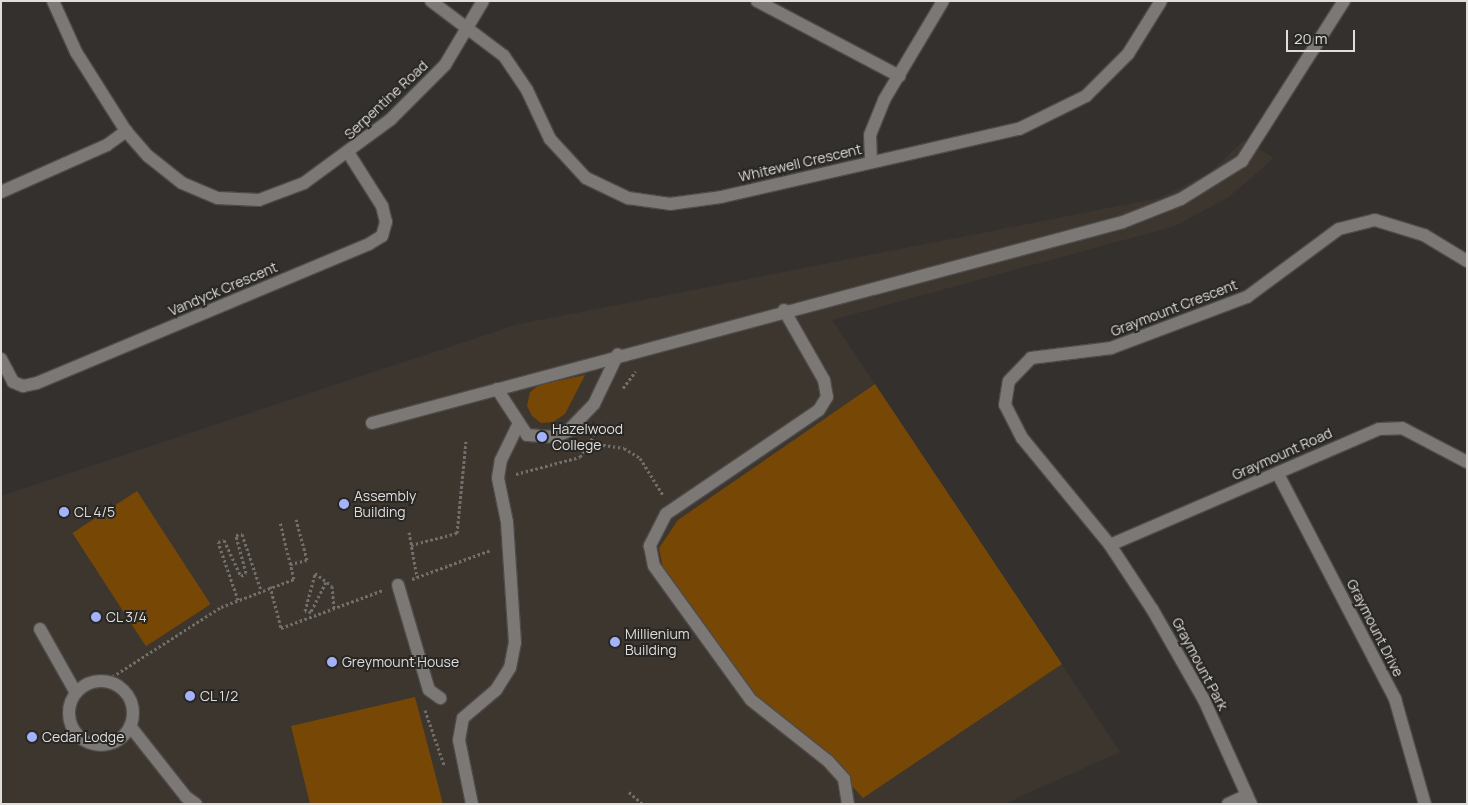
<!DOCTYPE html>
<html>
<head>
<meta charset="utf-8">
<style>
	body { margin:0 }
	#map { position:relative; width:1468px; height:805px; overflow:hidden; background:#33302e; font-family:Manrope,sans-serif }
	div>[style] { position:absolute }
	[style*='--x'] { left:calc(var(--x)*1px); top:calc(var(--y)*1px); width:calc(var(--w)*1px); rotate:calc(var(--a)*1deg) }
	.built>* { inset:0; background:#3d362e }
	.green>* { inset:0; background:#774705; transform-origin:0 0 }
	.path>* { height:3px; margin-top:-1.5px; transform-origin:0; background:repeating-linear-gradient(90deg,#716f6d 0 2.5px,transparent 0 5px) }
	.roads { filter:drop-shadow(1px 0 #4e4b49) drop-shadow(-1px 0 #4e4b49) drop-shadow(0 1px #4e4b49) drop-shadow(0 -1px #4e4b49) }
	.lane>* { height:12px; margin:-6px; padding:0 6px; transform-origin:6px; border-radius:6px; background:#7b7875 }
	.lane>.ring { margin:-6px; padding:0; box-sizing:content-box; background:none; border:12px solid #7b7875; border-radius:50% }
	.street>* { height:12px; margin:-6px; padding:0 6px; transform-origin:6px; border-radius:6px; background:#7b7875 }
	.dots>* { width:14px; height:14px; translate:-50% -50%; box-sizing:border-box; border:2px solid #292724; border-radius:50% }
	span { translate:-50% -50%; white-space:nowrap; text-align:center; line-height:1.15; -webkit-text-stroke:4px #292724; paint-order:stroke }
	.street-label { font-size:14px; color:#dfdedc }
	.poi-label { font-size:14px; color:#dfdedc }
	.left { translate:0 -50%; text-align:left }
	.frame { position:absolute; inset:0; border:2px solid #dfdedc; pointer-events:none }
	.scale { position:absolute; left:1286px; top:30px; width:69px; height:22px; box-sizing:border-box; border:2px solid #dfdedc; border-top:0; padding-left:6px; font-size:15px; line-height:18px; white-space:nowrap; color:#dfdedc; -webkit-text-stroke:4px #292724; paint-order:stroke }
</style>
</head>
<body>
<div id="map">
	<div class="built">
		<div style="clip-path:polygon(1244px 140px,1274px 158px,1229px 197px,1175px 226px,832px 320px,1120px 752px,1004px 804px,1px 804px,1px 496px,515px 325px,1159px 198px,1209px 173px)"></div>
	</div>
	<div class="green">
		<div style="clip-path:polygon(585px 375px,565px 414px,553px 422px,541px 423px,532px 416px,527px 406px,530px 392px,539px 385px)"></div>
		<div style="clip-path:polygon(875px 384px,1062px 664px,863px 798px,815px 745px,755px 696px,663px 568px,659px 548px,678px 520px)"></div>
		<div style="left:137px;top:491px;width:135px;height:77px;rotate:57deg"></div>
		<div style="clip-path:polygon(415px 697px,443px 804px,310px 804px,291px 726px)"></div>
	</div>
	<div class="path">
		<div style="--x:623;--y:388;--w:21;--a:-53"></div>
		<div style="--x:586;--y:450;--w:18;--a:-16"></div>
		<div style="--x:603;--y:445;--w:21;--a:8"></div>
		<div style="--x:624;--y:448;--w:19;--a:32"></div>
		<div style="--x:640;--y:458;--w:44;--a:58.1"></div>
		<div style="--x:516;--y:474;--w:66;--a:-14.9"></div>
		<div style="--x:580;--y:457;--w:40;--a:-57.1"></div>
		<div style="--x:409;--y:532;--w:46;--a:79.9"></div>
		<div style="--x:411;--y:545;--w:48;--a:-14.6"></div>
		<div style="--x:457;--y:533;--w:92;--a:-84.4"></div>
		<div style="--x:290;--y:564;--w:17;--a:-13"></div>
		<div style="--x:307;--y:560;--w:42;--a:-105"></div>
		<div style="--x:412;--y:579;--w:84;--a:-20.2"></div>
		<div style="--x:326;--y:582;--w:34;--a:117"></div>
		<div style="--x:311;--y:612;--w:6;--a:-171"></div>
		<div style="--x:305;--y:611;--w:39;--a:-75"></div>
		<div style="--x:315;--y:573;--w:21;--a:37"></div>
		<div style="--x:332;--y:586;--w:22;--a:85"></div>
		<div style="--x:270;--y:586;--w:43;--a:75.3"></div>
		<div style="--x:281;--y:628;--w:109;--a:-20.4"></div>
		<div style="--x:238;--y:600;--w:61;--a:-109"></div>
		<div style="--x:218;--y:542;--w:6;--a:-18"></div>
		<div style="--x:224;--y:540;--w:40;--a:65"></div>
		<div style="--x:241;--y:576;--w:6;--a:-31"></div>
		<div style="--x:246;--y:573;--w:39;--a:-105"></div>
		<div style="--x:236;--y:535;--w:6;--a:-9"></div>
		<div style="--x:242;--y:534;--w:59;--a:71.3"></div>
		<div style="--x:104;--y:682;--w:139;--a:-32.7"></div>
		<div style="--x:221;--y:607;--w:78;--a:-21"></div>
		<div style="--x:294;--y:579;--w:59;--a:-103.8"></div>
		<div style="--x:425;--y:710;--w:58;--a:70.9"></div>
		<div style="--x:629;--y:792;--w:18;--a:41"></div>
	</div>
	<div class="roads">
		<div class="lane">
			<div style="--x:784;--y:310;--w:81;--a:60.3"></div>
			<div style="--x:824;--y:380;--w:17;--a:80"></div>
			<div style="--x:827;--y:397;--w:15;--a:122"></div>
			<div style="--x:819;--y:410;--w:185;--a:145.8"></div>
			<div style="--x:666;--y:514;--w:36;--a:117"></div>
			<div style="--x:650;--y:546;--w:20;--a:79"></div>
			<div style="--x:654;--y:566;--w:165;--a:54.1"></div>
			<div style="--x:751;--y:700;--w:98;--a:38.4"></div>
			<div style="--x:828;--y:761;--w:24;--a:48"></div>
			<div style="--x:844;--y:779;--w:25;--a:81"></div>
			<div style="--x:497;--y:389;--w:55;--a:56.9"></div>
			<div style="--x:527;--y:435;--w:27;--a:4"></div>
			<div style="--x:554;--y:437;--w:15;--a:-23"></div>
			<div style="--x:568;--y:431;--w:37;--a:-46"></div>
			<div style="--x:594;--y:404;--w:55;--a:-64.4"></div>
			<div style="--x:372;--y:423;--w:777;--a:-14.98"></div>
			<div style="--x:1123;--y:222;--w:62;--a:-21.6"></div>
			<div style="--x:1181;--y:199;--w:72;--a:-31.9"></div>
			<div style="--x:1242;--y:161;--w:190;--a:-57.5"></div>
			<div style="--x:398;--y:585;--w:109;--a:73.6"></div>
			<div style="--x:429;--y:690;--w:14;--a:36"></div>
			<div style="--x:40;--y:629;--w:73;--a:60.6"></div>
			<div class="ring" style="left:69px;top:681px;width:52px;height:52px"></div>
			<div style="--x:130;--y:726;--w:90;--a:51.7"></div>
			<div style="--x:186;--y:797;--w:12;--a:35"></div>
			<div style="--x:472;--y:804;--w:65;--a:-101.5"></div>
			<div style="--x:459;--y:740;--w:22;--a:-80"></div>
			<div style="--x:463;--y:718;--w:43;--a:-40.3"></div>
			<div style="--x:496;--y:690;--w:26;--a:-58"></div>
			<div style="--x:510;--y:668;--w:25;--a:-79"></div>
			<div style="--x:515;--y:643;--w:121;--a:-93.8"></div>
			<div style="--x:507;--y:522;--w:45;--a:-101.6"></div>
			<div style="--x:498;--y:478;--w:18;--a:-81"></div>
			<div style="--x:501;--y:460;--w:39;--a:-64"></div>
		</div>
		<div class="street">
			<div style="--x:53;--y:1;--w:56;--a:65.7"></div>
			<div style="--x:76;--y:52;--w:93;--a:57.7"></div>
			<div style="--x:126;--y:131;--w:33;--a:49"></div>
			<div style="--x:148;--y:156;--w:43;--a:38.5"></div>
			<div style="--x:182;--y:183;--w:39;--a:23"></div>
			<div style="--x:218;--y:198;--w:41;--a:2.8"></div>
			<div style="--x:259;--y:200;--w:48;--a:-20.7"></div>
			<div style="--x:304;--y:183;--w:108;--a:-36.3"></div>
			<div style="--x:391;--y:119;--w:76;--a:-45"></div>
			<div style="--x:445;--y:65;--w:74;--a:-59.3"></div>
			<div style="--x:431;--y:1;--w:91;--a:37"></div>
			<div style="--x:504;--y:56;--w:41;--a:55.9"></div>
			<div style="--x:527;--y:90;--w:54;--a:64.9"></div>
			<div style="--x:550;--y:139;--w:53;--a:47.3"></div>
			<div style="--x:586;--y:178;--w:47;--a:25.5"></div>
			<div style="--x:628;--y:198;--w:42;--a:8.1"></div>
			<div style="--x:670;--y:204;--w:51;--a:-7.8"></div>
			<div style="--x:721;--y:197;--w:306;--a:-12.9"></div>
			<div style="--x:1019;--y:129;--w:75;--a:-26.2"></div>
			<div style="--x:1086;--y:96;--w:59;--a:-45"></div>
			<div style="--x:1128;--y:54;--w:62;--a:-58.1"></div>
			<div style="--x:757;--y:1;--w:161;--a:27.8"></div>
			<div style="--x:871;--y:162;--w:27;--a:-92"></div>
			<div style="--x:870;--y:135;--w:38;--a:-68"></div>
			<div style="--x:884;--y:100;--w:115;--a:-59.2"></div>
			<div style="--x:1;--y:192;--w:116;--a:-23.9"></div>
			<div style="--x:107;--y:145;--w:24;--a:-36"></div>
			<div style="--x:1;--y:359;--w:26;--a:62"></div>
			<div style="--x:13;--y:382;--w:11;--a:22"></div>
			<div style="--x:23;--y:386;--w:14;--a:-12"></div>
			<div style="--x:37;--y:383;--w:360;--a:-22.7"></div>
			<div style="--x:369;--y:244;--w:15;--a:-32"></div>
			<div style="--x:382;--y:236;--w:15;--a:-74"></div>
			<div style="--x:386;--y:222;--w:16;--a:-104"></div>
			<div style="--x:382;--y:206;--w:62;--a:-122.4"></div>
			<div style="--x:1278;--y:474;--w:254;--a:62.5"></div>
			<div style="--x:1395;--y:699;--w:109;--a:74.1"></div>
			<div style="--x:1110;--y:545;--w:293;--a:-23.3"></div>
			<div style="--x:1379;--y:429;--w:23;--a:-2"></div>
			<div style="--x:1402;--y:428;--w:73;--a:27.6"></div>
			<div style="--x:1228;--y:804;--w:21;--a:-25"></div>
			<div style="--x:1251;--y:804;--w:114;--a:-114.3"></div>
			<div style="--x:1204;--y:700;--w:105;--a:-119.7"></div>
			<div style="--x:1152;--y:609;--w:77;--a:-123.3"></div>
			<div style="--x:1110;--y:545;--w:139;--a:-129.4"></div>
			<div style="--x:1022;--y:438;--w:37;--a:-117"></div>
			<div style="--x:1005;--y:405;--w:24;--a:-81"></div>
			<div style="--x:1009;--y:381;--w:32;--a:-46"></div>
			<div style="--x:1031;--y:358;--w:81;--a:-7.1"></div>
			<div style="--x:1111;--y:348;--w:145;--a:-20.6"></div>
			<div style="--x:1247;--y:297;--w:114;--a:-36.5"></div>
			<div style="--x:1339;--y:229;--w:37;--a:-14"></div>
			<div style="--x:1375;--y:220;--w:51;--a:17"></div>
			<div style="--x:1424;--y:235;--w:50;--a:31.2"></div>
		</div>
	</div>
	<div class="dots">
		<div style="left:542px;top:437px;background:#a4b2fc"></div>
		<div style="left:344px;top:504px;background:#a4b2fc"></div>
		<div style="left:64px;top:512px;background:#a4b2fc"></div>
		<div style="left:96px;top:617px;background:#a4b2fc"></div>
		<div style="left:615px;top:642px;background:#a4b2fc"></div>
		<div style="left:332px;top:662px;background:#a4b2fc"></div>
		<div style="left:190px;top:696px;background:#a4b2fc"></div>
		<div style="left:32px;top:737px;background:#a4b2fc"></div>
	</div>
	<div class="street-label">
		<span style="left:386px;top:100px;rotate:-43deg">Serpentine Road</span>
		<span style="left:800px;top:163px;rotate:-13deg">Whitewell Crescent</span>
		<span style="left:223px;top:289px;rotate:-23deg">Vandyck Crescent</span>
		<span style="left:1174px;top:308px;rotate:-21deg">Graymount Crescent</span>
		<span style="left:1282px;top:454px;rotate:-24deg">Graymount Road</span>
		<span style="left:1375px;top:628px;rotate:63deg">Graymount Drive</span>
		<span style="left:1200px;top:664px;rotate:62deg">Graymount Park</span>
	</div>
	<div class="poi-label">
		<span class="left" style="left:552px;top:437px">Hazelwood<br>College</span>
		<span class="left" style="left:354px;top:504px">Assembly<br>Building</span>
		<span class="left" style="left:74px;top:512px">CL 4/5</span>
		<span class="left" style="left:106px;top:617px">CL 3/4</span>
		<span class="left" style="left:625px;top:642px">Millienium<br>Building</span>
		<span class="left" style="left:342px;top:662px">Greymount House</span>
		<span class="left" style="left:200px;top:696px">CL 1/2</span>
		<span class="left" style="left:42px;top:737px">Cedar Lodge</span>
	</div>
	<div class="frame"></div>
	<div class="scale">20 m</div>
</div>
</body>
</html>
